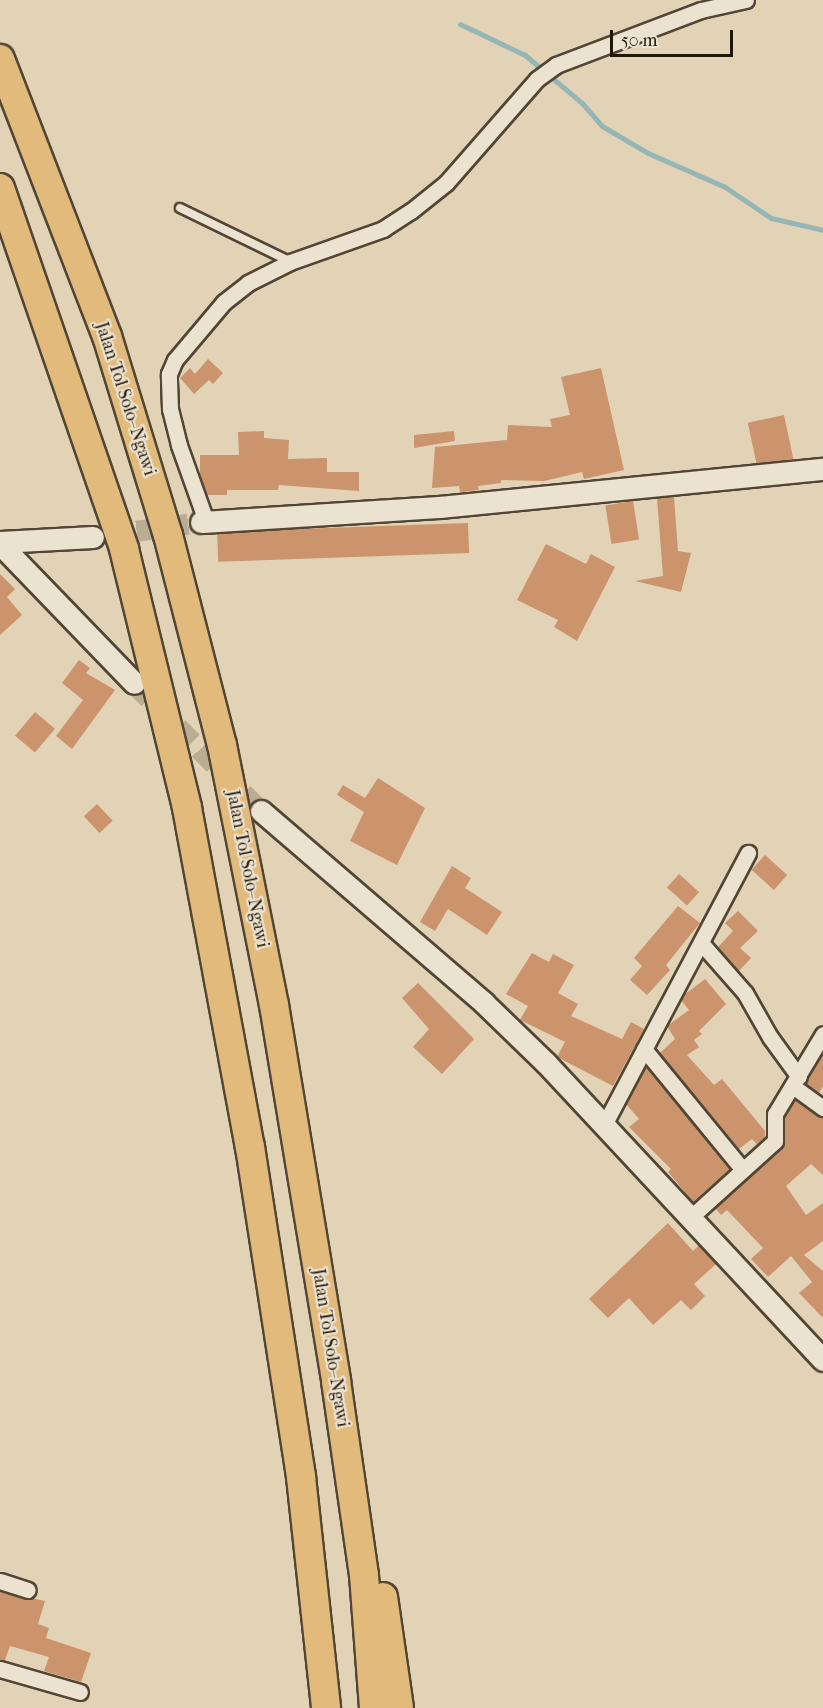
<!DOCTYPE html>
<html>
<head>
<meta charset="utf-8">
<style>
	body { margin:0 }
	#map { position:relative; width:823px; height:1708px; overflow:hidden; background:#e2d3b7; font-family:"IM FELL French Canon",serif }
	div>[style] { position:absolute }
	[style*='--x'] { left:calc(var(--x)*1px); top:calc(var(--y)*1px); width:calc(var(--w)*1px); rotate:calc(var(--a)*1deg) }
	.stream>* { height:5px; margin:-2.5px; padding:0 2.5px; transform-origin:2.5px; border-radius:2.5px; background:#96b6b6 }
	.building>* { inset:0; background:#cb946c; transform-origin:0 0 }
	.secondary-tunnel>* { height:21px; margin-top:-10.5px; transform-origin:0; background:repeating-linear-gradient(90deg,#bbad94 0 21px,transparent 0 31px) }
	.roads { filter:drop-shadow(2px 0 #514634) drop-shadow(-2px 0 #514634) drop-shadow(0 2px #514634) drop-shadow(0 -2px #514634) }
	.lane>* { height:8px; margin:-4px; padding:0 4px; transform-origin:4px; border-radius:4px; background:#ece2d0 }
	.street>* { height:15px; margin:-7.5px; padding:0 7.5px; transform-origin:7.5px; border-radius:7.5px; background:#ece2d0 }
	.secondary>* { height:21px; margin:-10.5px; padding:0 10.5px; transform-origin:10.5px; border-radius:10.5px; background:#ece2d0 }
	.highway>* { height:28px; margin:-14px; padding:0 14px; transform-origin:14px; border-radius:14px; background:#e1ba7c }
	span { translate:-50% -50%; white-space:nowrap; text-align:center; line-height:1.15; -webkit-text-stroke:4.5px #ece2d0; paint-order:stroke }
	.street-label { font-size:18px; color:#211709 }
	.scale { position:absolute; left:610px; top:30px; width:123px; height:27px; box-sizing:border-box; border:3px solid #211709; border-top:0; padding-left:8px; font-size:18px; line-height:21px; white-space:nowrap; color:#211709; -webkit-text-stroke:4px #ece2d0; paint-order:stroke }
</style>
</head>
<body>
<div id="map">
	<div class="stream">
		<div style="--x:460;--y:24;--w:72;--a:25.5"></div>
		<div style="--x:525;--y:55;--w:75;--a:40.1"></div>
		<div style="--x:582;--y:103;--w:30;--a:49"></div>
		<div style="--x:602;--y:126;--w:53;--a:30.4"></div>
		<div style="--x:648;--y:153;--w:84;--a:23.8"></div>
		<div style="--x:725;--y:187;--w:55;--a:34"></div>
		<div style="--x:771;--y:218;--w:53;--a:13"></div>
	</div>
	<div class="building">
		<div style="clip-path:polygon(208px 359px,223px 373px,213px 384px,209px 380px,194px 394px,180px 378px,190px 368px,195px 374px)"></div>
		<div style="clip-path:polygon(601px 368px,624px 470px,584px 479px,582px 472px,544px 481px,501px 480px,501px 483px,478px 486px,479px 490px,460px 492px,459px 486px,432px 488px,435px 447px,507px 440px,508px 425px,552px 427px,550px 419px,570px 415px,561px 377px)"></div>
		<div style="left:784px;top:415px;width:45px;height:37px;rotate:78deg"></div>
		<div style="clip-path:polygon(264px 431px,264px 438px,289px 440px,288px 459px,327px 458px,327px 472px,359px 472px,359px 491px,279px 485px,278px 490px,227px 490px,227px 495px,207px 495px,200px 476px,200px 455px,239px 455px,238px 432px)"></div>
		<div style="clip-path:polygon(454px 431px,455px 441px,414px 448px,414px 435px)"></div>
		<div style="clip-path:polygon(674px 497px,678px 551px,691px 553px,681px 592px,635px 581px,663px 576px,657px 498px)"></div>
		<div style="left:633px;top:501px;width:39px;height:28px;rotate:81deg"></div>
		<div style="left:468px;top:523px;width:30px;height:251px;rotate:88deg"></div>
		<div style="clip-path:polygon(546px 544px,586px 564px,591px 554px,615px 567px,577px 641px,554px 627px,558px 620px,517px 600px)"></div>
		<div style="clip-path:polygon(0 574px,15px 589px,7px 597px,22px 615px,0 635px)"></div>
		<div style="clip-path:polygon(79px 660px,90px 668px,86px 673px,115px 690px,72px 749px,56px 736px,83px 700px,62px 683px)"></div>
		<div style="left:35px;top:712px;width:26px;height:31px;rotate:40deg"></div>
		<div style="clip-path:polygon(378px 778px,425px 808px,397px 865px,350px 841px,364px 812px,337px 795px,343px 785px,365px 798px)"></div>
		<div style="left:97px;top:804px;width:23px;height:18px;rotate:47deg"></div>
		<div style="left:765px;top:855px;width:30px;height:20px;rotate:42deg"></div>
		<div style="clip-path:polygon(452px 866px,471px 878px,465px 888px,502px 912px,487px 935px,448px 909px,435px 931px,420px 922px)"></div>
		<div style="left:679px;top:874px;width:27px;height:18px;rotate:42deg"></div>
		<div style="clip-path:polygon(678px 906px,700px 923px,666px 965px,670px 970px,647px 995px,630px 980px,642px 966px,634px 958px)"></div>
		<div style="clip-path:polygon(738px 911px,758px 931px,740px 948px,751px 958px,739px 971px,718px 947px,733px 931px,725px 923px)"></div>
		<div style="clip-path:polygon(532px 953px,549px 962px,553px 954px,574px 965px,558px 993px,578px 1004px,571px 1016px,622px 1039px,631px 1022px,644px 1029px,613px 1086px,557px 1057px,565px 1042px,520px 1020px,528px 1006px,506px 994px)"></div>
		<div style="clip-path:polygon(705px 979px,726px 1004px,699px 1031px,702px 1034px,694px 1040px,699px 1047px,687px 1055px,714px 1085px,722px 1079px,765px 1131px,765px 1137px,757px 1144px,752px 1139px,739px 1149px,660px 1053px,675px 1039px,667px 1026px,689px 1010px,681px 1000px,684px 995px)"></div>
		<div style="clip-path:polygon(418px 983px,474px 1039px,442px 1074px,413px 1047px,429px 1029px,402px 998px)"></div>
		<div style="clip-path:polygon(823px 1053px,823px 1086px,819px 1093px,806px 1084px)"></div>
		<div style="clip-path:polygon(646px 1067px,730px 1169px,693px 1202px,668px 1172px,671px 1169px,629px 1127px,639px 1119px,626px 1104px)"></div>
		<div style="clip-path:polygon(795px 1100px,823px 1118px,823px 1175px,811px 1164px,786px 1186px,806px 1215px,823px 1203px,823px 1241px,804px 1255px,823px 1271px,823px 1318px,799px 1293px,812px 1282px,791px 1256px,768px 1277px,751px 1259px,763px 1248px,727px 1210px,721px 1215px,715px 1208px,782px 1148px,785px 1117px)"></div>
		<div style="clip-path:polygon(668px 1223px,693px 1251px,699px 1245px,716px 1264px,694px 1284px,705px 1296px,691px 1310px,681px 1300px,653px 1325px,629px 1298px,608px 1318px,589px 1299px)"></div>
		<div style="clip-path:polygon(0 1591px,45px 1601px,38px 1624px,49px 1628px,46px 1638px,91px 1653px,81px 1682px,44px 1671px,49px 1657px,10px 1646px,5px 1660px,0 1660px)"></div>
	</div>
	<div class="secondary-tunnel">
		<div style="--x:106;--y:535;--w:96;--a:-7.8"></div>
		<div style="--x:134;--y:683;--w:180;--a:45.2"></div>
	</div>
	<div class="roads">
		<div class="lane">
			<div style="--x:180;--y:208;--w:121;--a:25.9"></div>
		</div>
		<div class="street">
			<div style="--x:206;--y:521;--w:81;--a:-109.6"></div>
			<div style="--x:179;--y:445;--w:37;--a:-104"></div>
			<div style="--x:170;--y:409;--w:35;--a:-92"></div>
			<div style="--x:169;--y:374;--w:15;--a:-67"></div>
			<div style="--x:175;--y:360;--w:76;--a:-49.8"></div>
			<div style="--x:224;--y:302;--w:31;--a:-38"></div>
			<div style="--x:248;--y:283;--w:47;--a:-26.6"></div>
			<div style="--x:290;--y:262;--w:99;--a:-19.5"></div>
			<div style="--x:383;--y:229;--w:33;--a:-33"></div>
			<div style="--x:411;--y:211;--w:45;--a:-38.7"></div>
			<div style="--x:446;--y:183;--w:138;--a:-48.8"></div>
			<div style="--x:537;--y:79;--w:24;--a:-36"></div>
			<div style="--x:556;--y:65;--w:155;--a:-20.8"></div>
			<div style="--x:701;--y:10;--w:46;--a:-12.5"></div>
			<div style="--x:702;--y:944;--w:65;--a:48.7"></div>
			<div style="--x:745;--y:993;--w:51;--a:60.4"></div>
			<div style="--x:770;--y:1037;--w:49;--a:54.1"></div>
			<div style="--x:644;--y:1049;--w:156;--a:50.7"></div>
			<div style="--x:794;--y:1087;--w:36;--a:36"></div>
			<div style="--x:604;--y:1125;--w:308;--a:-62.1"></div>
			<div style="--x:692;--y:1216;--w:112;--a:-42.1"></div>
			<div style="--x:775;--y:1141;--w:27;--a:-90"></div>
			<div style="--x:775;--y:1114;--w:93;--a:-59"></div>
			<div style="--x:0;--y:1581;--w:29;--a:18"></div>
			<div style="--x:0;--y:1669;--w:83;--a:16"></div>
		</div>
		<div class="secondary">
			<div style="--x:201;--y:522;--w:239;--a:-3.6"></div>
			<div style="--x:440;--y:507;--w:385;--a:-5.7"></div>
			<div style="--x:0;--y:542;--w:93;--a:-3.1"></div>
			<div style="--x:0;--y:544;--w:193;--a:46"></div>
			<div style="--x:261;--y:811;--w:294;--a:40.7"></div>
			<div style="--x:484;--y:1003;--w:86;--a:44.1"></div>
			<div style="--x:546;--y:1063;--w:406;--a:47"></div>
		</div>
		<div class="highway">
			<div style="--x:0;--y:59;--w:297;--a:68.9"></div>
			<div style="--x:107;--y:336;--w:208;--a:73"></div>
			<div style="--x:168;--y:535;--w:217;--a:75.6"></div>
			<div style="--x:222;--y:745;--w:265;--a:78.7"></div>
			<div style="--x:274;--y:1005;--w:381;--a:80.6"></div>
			<div style="--x:336;--y:1381;--w:196;--a:81.8"></div>
			<div style="--x:364;--y:1575;--w:133;--a:85.7"></div>
			<div style="--x:0;--y:188;--w:382;--a:71"></div>
			<div style="--x:124;--y:549;--w:267;--a:76.3"></div>
			<div style="--x:187;--y:808;--w:345;--a:79.5"></div>
			<div style="--x:250;--y:1147;--w:334;--a:81.2"></div>
			<div style="--x:301;--y:1477;--w:232;--a:83.8"></div>
			<div style="--x:383;--y:1597;--w:112;--a:81.8"></div>
		</div>
	</div>
	<div class="street-label">
		<span style="left:125px;top:399px;rotate:72deg">Jalan Tol Solo–Ngawi</span>
		<span style="left:247px;top:869px;rotate:79deg">Jalan Tol Solo–Ngawi</span>
		<span style="left:330px;top:1348px;rotate:81deg">Jalan Tol Solo–Ngawi</span>
	</div>
	<div class="scale">50 m</div>
</div>
</body>
</html>
